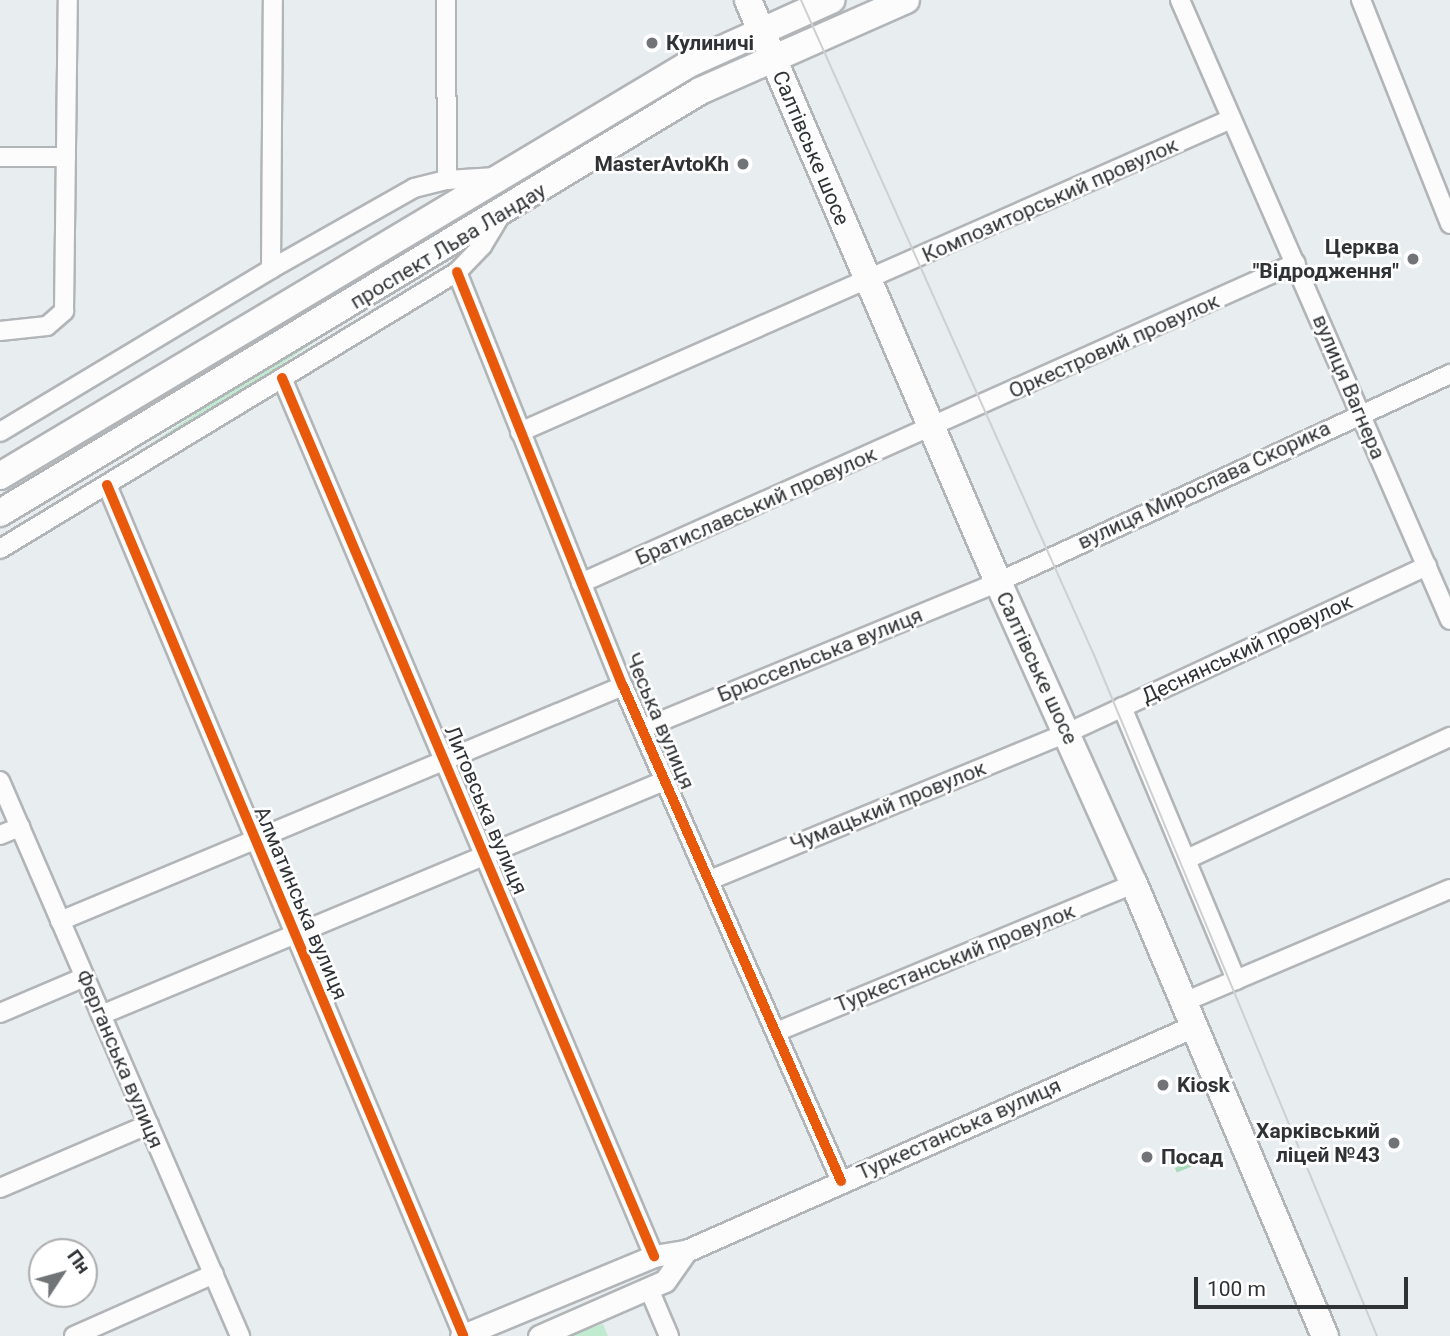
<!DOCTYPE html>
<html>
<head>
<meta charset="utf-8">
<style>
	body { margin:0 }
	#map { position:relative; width:1450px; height:1336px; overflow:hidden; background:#e8edf0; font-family:Roboto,sans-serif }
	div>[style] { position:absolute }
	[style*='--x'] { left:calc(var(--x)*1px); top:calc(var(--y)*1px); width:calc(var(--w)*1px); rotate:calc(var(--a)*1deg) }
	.green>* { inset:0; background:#c0ebd0; transform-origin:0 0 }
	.forest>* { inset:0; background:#a9dbbc; transform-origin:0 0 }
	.roads { filter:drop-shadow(2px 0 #b2b5b8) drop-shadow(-2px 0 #b2b5b8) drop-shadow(0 2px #b2b5b8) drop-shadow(0 -2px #b2b5b8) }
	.minor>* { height:18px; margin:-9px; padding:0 9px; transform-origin:9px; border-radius:9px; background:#fcfcfd }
	.tertiary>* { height:21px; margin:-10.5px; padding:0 10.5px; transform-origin:10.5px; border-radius:10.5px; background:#fcfcfd }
	.primary>* { height:26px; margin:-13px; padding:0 13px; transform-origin:13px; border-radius:13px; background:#fcfcfd }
	.tram>* { height:2px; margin:-1px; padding:0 1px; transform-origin:1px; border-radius:1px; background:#ced0d1 }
	.cycleway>* { height:10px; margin:-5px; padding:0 5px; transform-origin:5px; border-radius:5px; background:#e8590c }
	.dots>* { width:19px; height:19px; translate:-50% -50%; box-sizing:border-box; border:4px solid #fff; border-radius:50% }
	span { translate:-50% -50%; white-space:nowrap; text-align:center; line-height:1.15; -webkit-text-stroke:5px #fff; paint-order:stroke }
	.poi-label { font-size:21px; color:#303335; font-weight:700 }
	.left { translate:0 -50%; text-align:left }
	.right { translate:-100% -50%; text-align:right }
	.street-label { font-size:21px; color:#303335 }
	.north { position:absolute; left:28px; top:1238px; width:70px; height:70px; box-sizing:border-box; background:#fff; border:2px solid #acadae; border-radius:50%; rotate:54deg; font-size:19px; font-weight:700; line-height:28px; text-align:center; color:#303335 }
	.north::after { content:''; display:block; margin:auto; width:24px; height:32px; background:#707476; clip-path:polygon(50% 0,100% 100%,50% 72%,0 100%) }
	.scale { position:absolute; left:1194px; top:1277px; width:214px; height:32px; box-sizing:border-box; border:4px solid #303335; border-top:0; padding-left:9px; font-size:21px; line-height:24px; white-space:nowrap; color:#303335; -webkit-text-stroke:5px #fff; paint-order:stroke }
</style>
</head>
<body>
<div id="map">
	<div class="green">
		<div style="left:714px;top:64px;width:7px;height:831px;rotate:56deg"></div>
		<div style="clip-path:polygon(603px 1324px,608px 1336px,568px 1336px)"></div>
	</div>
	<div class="forest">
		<div style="left:1212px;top:1153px;width:5px;height:40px;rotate:68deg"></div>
	</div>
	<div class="roads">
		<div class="minor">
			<div style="--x:446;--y:0;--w:180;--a:89.7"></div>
			<div style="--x:1180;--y:0;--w:676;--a:66.47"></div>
			<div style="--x:1361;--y:0;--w:241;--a:68.3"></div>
			<div style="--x:0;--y:157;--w:66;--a:0"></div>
			<div style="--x:271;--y:269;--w:269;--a:-89.6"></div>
			<div style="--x:457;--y:272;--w:446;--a:68.2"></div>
			<div style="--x:623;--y:686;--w:541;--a:66.23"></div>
			<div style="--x:0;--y:331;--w:47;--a:-6.1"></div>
			<div style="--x:47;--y:326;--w:23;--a:-41"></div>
			<div style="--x:64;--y:311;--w:311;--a:-89.3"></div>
			<div style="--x:282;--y:378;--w:954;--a:67.04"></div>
			<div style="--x:0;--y:432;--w:316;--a:-31"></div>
			<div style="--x:271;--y:269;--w:164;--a:-29.5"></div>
			<div style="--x:414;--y:188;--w:34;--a:-14"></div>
			<div style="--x:447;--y:180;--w:49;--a:-3.5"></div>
			<div style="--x:520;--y:432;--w:777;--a:-23.76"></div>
			<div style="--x:107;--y:485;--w:922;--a:67.27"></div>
			<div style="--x:0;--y:549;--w:534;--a:-31.22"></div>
			<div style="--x:457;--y:272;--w:36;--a:-46"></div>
			<div style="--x:482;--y:246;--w:35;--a:-59"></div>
			<div style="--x:581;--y:583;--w:783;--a:-24.11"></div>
			<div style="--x:1122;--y:707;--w:296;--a:67.3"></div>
			<div style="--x:642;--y:729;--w:385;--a:-22.4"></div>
			<div style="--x:998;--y:582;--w:498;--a:-24.7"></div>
			<div style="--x:0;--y:781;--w:605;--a:66.61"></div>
			<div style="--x:0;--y:835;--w:22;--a:-22"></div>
			<div style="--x:1187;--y:859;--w:290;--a:-24.9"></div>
			<div style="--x:710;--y:880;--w:386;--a:-22.4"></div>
			<div style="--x:1067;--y:733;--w:397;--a:-24.9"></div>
			<div style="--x:60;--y:921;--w:610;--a:-22.66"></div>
			<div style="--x:1184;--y:1002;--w:289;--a:-23"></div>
			<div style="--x:0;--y:1013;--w:92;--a:-23"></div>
			<div style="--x:101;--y:1015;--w:610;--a:-22.57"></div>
			<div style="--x:776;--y:1032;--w:387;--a:-22.5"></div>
			<div style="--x:0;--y:1188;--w:162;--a:-23.2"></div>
			<div style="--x:649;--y:1289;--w:51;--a:66.9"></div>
			<div style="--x:74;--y:1336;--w:153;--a:-23.9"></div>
		</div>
		<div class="tertiary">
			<div style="--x:461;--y:1336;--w:209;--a:-22.5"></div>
			<div style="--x:654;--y:1256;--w:32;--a:-9"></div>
			<div style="--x:686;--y:1251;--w:556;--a:-23.89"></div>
			<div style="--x:539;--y:1336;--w:137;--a:-23.6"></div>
			<div style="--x:665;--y:1281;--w:37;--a:-55"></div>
		</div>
		<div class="primary">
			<div style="--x:748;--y:0;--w:633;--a:66.75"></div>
			<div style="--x:998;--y:582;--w:331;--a:65.8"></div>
			<div style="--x:1134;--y:884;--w:491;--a:67.1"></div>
			<div style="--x:0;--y:476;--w:805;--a:-30.87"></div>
			<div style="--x:691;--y:63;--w:154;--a:-24.2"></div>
			<div style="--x:0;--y:513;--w:817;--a:-31.08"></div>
			<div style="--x:700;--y:91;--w:225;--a:-23.8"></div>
		</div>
	</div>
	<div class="tram">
		<div style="--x:801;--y:0;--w:718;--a:65.9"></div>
		<div style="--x:1094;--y:655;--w:737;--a:67.43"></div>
	</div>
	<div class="cycleway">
		<div style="--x:457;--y:272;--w:446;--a:68.2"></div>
		<div style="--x:623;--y:686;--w:541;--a:66.23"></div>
		<div style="--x:282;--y:378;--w:954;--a:67.04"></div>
		<div style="--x:107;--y:485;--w:922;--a:67.27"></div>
	</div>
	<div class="dots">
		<div style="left:652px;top:43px;background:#707476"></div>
		<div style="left:743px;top:164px;background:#707476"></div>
		<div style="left:1413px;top:259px;background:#707476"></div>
		<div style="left:1163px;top:1085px;background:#707476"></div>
		<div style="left:1394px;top:1143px;background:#707476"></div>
		<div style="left:1147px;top:1157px;background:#707476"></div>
	</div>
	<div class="poi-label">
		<span class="left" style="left:666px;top:43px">Кулиничі</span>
		<span class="right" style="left:729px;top:164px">MasterAvtoKh</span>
		<span class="right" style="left:1399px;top:259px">Церква<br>"Відродження"</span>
		<span class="left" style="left:1177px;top:1085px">Kiosk</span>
		<span class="right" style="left:1380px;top:1143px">Харківський<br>ліцей №43</span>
		<span class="left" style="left:1161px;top:1157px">Посад</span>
	</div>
	<div class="street-label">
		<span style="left:811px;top:148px;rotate:67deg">Салтівське шосе</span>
		<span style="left:1050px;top:200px;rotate:-24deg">Композиторський провулок</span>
		<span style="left:448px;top:246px;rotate:-31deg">проспект Льва Ландау</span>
		<span style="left:1114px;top:346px;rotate:-24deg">Оркестровий провулок</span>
		<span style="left:1349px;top:387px;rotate:67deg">вулиця Вагнера</span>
		<span style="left:1204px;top:485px;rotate:-25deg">вулиця Мирослава Скорика</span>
		<span style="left:756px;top:506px;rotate:-24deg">Братиславський провулок</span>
		<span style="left:1247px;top:649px;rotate:-25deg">Деснянський провулок</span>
		<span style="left:820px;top:655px;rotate:-22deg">Брюссельська вулиця</span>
		<span style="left:1037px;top:668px;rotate:65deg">Салтівське шосе</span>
		<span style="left:660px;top:721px;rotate:67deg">Чеська вулиця</span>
		<span style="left:888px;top:806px;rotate:-22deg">Чумацький провулок</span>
		<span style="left:486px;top:810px;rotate:67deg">Литовська вулиця</span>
		<span style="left:301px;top:903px;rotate:67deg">Алматинська вулиця</span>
		<span style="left:955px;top:958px;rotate:-22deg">Туркестанський провулок</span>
		<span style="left:120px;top:1059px;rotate:67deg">Ферганська вулиця</span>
		<span style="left:959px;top:1129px;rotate:-24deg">Туркестанська вулиця</span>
	</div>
	<div class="north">Пн</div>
	<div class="scale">100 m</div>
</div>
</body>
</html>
